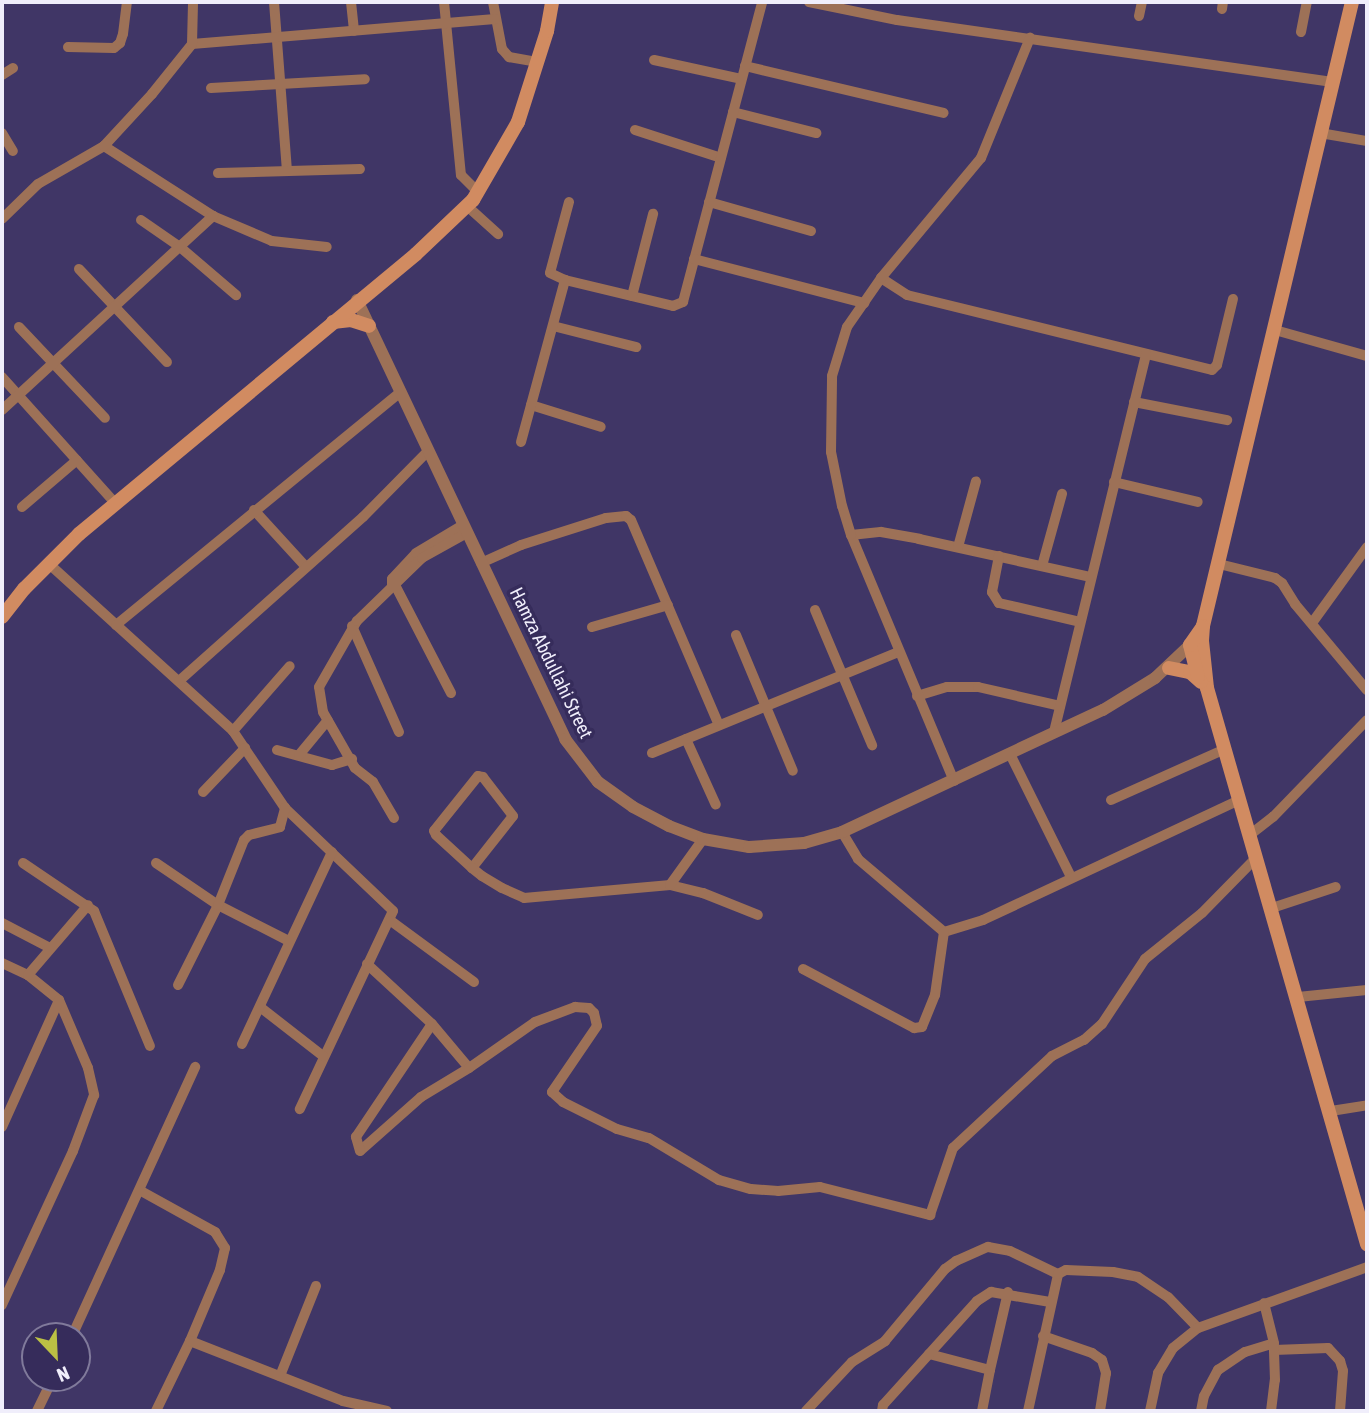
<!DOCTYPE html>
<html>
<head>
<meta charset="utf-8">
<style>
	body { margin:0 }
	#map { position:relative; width:1369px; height:1413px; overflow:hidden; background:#403666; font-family:"Asap Condensed",sans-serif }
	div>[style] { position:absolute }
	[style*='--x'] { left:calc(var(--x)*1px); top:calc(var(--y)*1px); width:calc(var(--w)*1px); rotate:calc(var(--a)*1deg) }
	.minor>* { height:10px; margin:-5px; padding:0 5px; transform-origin:5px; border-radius:5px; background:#9d7157 }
	.tertiary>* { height:12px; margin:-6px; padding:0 6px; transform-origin:6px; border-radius:6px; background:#9d7157 }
	.secondary>* { height:14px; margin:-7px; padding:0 7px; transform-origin:7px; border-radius:7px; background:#d18b61 }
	span { translate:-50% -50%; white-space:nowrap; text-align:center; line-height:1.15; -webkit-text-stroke:7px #362c5b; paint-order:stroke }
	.street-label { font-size:19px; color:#f0eefb }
	.frame { position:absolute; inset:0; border:4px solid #f0eefb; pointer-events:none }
	.north { position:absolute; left:21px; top:1322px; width:70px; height:70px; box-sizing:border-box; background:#362c5b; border:2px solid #807a9b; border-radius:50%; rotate:157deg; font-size:19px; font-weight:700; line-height:28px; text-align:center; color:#f0eefb }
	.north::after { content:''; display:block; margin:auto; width:24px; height:32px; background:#bbc044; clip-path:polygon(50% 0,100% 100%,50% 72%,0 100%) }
</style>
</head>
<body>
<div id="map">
	<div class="minor">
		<div style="--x:274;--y:2;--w:169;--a:85.6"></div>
		<div style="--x:351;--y:2;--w:29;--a:84"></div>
		<div style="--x:444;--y:2;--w:174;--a:84.4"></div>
		<div style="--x:461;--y:175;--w:24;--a:45"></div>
		<div style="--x:493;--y:2;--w:48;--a:79.2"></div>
		<div style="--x:502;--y:49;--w:11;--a:49"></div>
		<div style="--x:509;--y:57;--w:28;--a:10"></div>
		<div style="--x:809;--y:2;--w:90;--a:11.6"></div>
		<div style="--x:897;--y:20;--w:440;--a:8.1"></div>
		<div style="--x:1222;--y:9;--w:7;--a:-82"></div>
		<div style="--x:1139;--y:16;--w:14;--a:-78"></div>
		<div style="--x:1301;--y:32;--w:31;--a:-79"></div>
		<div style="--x:192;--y:44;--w:304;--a:-4.7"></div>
		<div style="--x:68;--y:47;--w:46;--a:1.2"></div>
		<div style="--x:114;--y:48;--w:8;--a:-40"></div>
		<div style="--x:120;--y:43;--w:9;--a:-72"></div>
		<div style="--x:123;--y:34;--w:32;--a:-83"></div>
		<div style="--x:654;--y:60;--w:89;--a:12.3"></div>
		<div style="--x:745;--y:66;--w:204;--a:13.3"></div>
		<div style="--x:2;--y:75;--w:13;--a:-32"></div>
		<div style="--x:211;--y:88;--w:154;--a:-3.3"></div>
		<div style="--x:733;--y:112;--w:86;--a:14.2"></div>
		<div style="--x:635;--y:130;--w:90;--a:18"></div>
		<div style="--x:2;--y:133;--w:21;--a:59"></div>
		<div style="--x:1320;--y:133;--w:48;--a:9.7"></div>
		<div style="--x:104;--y:146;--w:130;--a:32.7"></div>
		<div style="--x:213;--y:216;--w:64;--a:23"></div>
		<div style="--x:272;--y:241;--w:55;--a:6.2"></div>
		<div style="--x:218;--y:173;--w:142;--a:-1.6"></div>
		<div style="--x:569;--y:202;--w:73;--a:105"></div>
		<div style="--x:550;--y:273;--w:17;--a:25"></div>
		<div style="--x:565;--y:280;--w:111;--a:13.5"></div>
		<div style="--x:673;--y:306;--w:11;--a:-22"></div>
		<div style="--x:683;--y:302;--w:310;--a:-75.2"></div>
		<div style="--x:709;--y:202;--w:106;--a:15.9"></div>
		<div style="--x:467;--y:206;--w:42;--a:42.1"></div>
		<div style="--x:2;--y:219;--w:50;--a:-44.2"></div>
		<div style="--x:38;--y:184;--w:76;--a:-29.9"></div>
		<div style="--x:104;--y:146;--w:71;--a:-47.3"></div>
		<div style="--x:152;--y:94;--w:64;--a:-51.3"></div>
		<div style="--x:192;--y:44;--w:42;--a:-88.6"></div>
		<div style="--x:141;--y:220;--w:47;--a:34.7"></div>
		<div style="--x:180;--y:247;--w:74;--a:40.6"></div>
		<div style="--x:694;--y:259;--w:176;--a:14.5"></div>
		<div style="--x:79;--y:269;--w:128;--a:46.6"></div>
		<div style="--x:881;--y:278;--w:31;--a:33"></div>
		<div style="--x:907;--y:295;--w:314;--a:13.8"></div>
		<div style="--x:1212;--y:370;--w:7;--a:-45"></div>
		<div style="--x:1217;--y:365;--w:68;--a:-76.4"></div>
		<div style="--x:632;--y:296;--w:85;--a:-75.6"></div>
		<div style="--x:553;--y:326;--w:86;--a:14.2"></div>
		<div style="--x:19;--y:327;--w:125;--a:46.6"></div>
		<div style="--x:1275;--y:330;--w:96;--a:15.8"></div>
		<div style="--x:2;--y:377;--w:171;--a:48.1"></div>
		<div style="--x:1134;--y:402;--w:95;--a:11"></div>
		<div style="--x:531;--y:405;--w:73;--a:17.4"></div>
		<div style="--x:2;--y:410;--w:287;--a:-42.6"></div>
		<div style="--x:521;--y:442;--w:168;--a:-74.8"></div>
		<div style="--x:1114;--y:482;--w:86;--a:13.4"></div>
		<div style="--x:22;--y:507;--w:72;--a:-40.5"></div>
		<div style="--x:254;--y:510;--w:77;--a:47.6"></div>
		<div style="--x:851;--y:535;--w:30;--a:-6"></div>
		<div style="--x:881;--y:532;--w:39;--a:10"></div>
		<div style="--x:919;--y:539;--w:175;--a:12.5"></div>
		<div style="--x:958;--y:547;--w:68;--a:-74.7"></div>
		<div style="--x:999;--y:556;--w:37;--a:101"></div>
		<div style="--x:992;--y:592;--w:13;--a:58"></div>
		<div style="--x:999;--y:603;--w:83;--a:13.2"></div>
		<div style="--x:48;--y:563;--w:250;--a:42.2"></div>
		<div style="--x:233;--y:731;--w:93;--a:56"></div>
		<div style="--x:285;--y:808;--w:149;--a:43.6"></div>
		<div style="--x:393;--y:911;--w:219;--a:115.2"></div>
		<div style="--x:481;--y:563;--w:44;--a:-24.2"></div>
		<div style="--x:521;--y:545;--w:89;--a:-17.6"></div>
		<div style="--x:606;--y:518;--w:20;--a:-6"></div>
		<div style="--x:626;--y:516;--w:6;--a:39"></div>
		<div style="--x:631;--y:520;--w:223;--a:66.8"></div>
		<div style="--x:1219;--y:564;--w:58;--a:14"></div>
		<div style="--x:1275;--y:578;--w:9;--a:36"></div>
		<div style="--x:1282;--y:583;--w:25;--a:58"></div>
		<div style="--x:1295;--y:604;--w:112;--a:50.1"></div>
		<div style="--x:1042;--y:566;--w:75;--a:-74.5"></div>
		<div style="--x:394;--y:583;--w:124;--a:62.6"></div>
		<div style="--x:392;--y:586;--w:7;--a:-90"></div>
		<div style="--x:392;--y:579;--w:35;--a:-47"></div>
		<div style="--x:416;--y:553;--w:55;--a:-30.8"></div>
		<div style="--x:815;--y:610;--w:147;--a:67.1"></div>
		<div style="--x:1312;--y:623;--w:94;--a:-54.1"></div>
		<div style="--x:116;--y:625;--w:366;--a:-39.3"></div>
		<div style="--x:352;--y:626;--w:116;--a:66.1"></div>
		<div style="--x:592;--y:627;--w:79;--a:-16.1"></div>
		<div style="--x:736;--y:635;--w:147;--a:67.3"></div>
		<div style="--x:179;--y:681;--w:246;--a:-41.7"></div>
		<div style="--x:363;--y:517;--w:93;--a:-45.4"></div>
		<div style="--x:917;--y:696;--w:31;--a:-17"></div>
		<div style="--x:947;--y:687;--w:31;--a:0"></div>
		<div style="--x:978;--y:687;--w:84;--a:13"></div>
		<div style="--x:233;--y:731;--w:86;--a:-48.8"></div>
		<div style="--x:1054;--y:732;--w:389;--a:-76.3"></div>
		<div style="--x:686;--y:739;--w:72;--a:65.6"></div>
		<div style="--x:277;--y:750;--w:57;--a:15.3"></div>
		<div style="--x:332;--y:765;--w:21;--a:-17"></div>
		<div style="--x:652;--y:753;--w:266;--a:-22.3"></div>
		<div style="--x:1010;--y:754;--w:137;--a:63.6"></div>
		<div style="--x:299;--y:755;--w:45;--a:-50.4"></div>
		<div style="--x:954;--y:781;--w:267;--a:-112.7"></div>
		<div style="--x:851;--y:535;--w:30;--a:-107"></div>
		<div style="--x:842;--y:506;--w:55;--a:-101.5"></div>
		<div style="--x:831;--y:452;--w:76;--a:-89.2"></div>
		<div style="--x:832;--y:376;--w:51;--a:-73"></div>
		<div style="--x:847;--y:327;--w:60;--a:-55.2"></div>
		<div style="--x:881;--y:278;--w:156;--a:-50.2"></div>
		<div style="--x:981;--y:158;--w:130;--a:-67.8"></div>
		<div style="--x:203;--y:792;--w:61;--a:-46.3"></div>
		<div style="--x:1111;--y:800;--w:125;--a:-24.1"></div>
		<div style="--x:394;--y:818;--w:42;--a:-120.3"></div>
		<div style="--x:373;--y:782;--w:23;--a:-142"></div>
		<div style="--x:355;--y:768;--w:64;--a:-119.7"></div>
		<div style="--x:323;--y:712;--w:25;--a:-99"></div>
		<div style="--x:319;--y:687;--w:76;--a:-60.1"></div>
		<div style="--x:357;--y:621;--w:91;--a:-44.1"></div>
		<div style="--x:422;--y:558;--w:51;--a:-29.1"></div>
		<div style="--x:842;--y:832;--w:31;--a:59"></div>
		<div style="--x:858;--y:859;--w:113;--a:40.3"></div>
		<div style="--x:1251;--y:834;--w:28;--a:-38"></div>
		<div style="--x:1273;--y:817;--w:135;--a:-45.9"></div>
		<div style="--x:23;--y:863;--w:86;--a:34.1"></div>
		<div style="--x:94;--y:911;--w:146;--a:67.5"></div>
		<div style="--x:156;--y:863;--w:75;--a:34.1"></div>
		<div style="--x:218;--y:905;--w:80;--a:26.9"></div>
		<div style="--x:472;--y:868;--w:66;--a:-51.7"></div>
		<div style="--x:513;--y:816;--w:49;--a:-127.6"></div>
		<div style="--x:483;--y:777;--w:5;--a:-169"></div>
		<div style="--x:478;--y:776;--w:70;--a:128.7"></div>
		<div style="--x:434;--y:831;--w:4;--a:63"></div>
		<div style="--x:436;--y:835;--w:49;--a:42.5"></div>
		<div style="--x:472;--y:868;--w:13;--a:39"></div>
		<div style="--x:482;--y:876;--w:23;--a:31"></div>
		<div style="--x:502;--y:888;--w:24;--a:24"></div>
		<div style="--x:524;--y:898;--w:147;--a:-5.1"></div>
		<div style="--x:670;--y:885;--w:34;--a:14"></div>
		<div style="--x:703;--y:893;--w:59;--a:21.8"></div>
		<div style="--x:670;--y:885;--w:57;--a:-54.3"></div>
		<div style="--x:1272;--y:908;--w:67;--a:-18.2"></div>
		<div style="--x:391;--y:921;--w:103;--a:36.3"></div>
		<div style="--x:2;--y:923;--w:54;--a:27.5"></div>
		<div style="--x:944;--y:932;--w:41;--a:-17.1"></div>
		<div style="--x:983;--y:920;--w:283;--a:-25.1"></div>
		<div style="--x:2;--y:963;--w:29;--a:25"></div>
		<div style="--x:28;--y:975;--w:40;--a:39"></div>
		<div style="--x:59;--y:1000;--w:74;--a:66.9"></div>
		<div style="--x:88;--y:1068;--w:28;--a:77"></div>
		<div style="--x:94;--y:1095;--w:60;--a:110.6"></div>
		<div style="--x:73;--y:1151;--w:170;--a:114.8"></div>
		<div style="--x:367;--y:964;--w:88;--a:42.7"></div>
		<div style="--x:432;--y:1024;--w:57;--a:49.9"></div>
		<div style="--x:469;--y:1068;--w:56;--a:148.9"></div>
		<div style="--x:421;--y:1097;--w:81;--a:138.5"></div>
		<div style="--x:360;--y:1151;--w:15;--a:-106"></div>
		<div style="--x:356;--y:1137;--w:136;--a:-56.1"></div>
		<div style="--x:803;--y:969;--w:126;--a:28"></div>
		<div style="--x:914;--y:1028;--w:8;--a:-7"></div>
		<div style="--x:922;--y:1027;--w:35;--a:-68"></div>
		<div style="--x:935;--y:995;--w:64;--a:-81.9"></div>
		<div style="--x:28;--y:975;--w:92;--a:-49.4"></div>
		<div style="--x:178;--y:985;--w:89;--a:-63.4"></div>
		<div style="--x:218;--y:905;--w:70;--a:-68.2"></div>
		<div style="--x:244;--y:840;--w:7;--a:-45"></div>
		<div style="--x:249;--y:835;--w:32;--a:-14"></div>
		<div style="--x:280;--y:827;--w:20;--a:-75"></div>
		<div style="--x:1298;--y:997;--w:69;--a:-5.8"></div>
		<div style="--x:260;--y:1007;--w:80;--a:37.9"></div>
		<div style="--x:242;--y:1044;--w:212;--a:-64.9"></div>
		<div style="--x:469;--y:1068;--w:80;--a:-34.9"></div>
		<div style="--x:535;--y:1022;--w:43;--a:-20.6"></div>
		<div style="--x:575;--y:1007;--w:14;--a:4"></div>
		<div style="--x:589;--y:1008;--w:7;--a:45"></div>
		<div style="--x:594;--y:1013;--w:13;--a:77"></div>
		<div style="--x:597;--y:1026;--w:80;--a:124.3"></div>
		<div style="--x:552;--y:1092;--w:15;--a:42"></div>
		<div style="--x:563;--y:1102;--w:60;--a:26.6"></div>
		<div style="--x:617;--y:1129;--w:33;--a:16"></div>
		<div style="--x:649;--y:1138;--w:82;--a:31"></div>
		<div style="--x:719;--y:1180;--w:33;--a:16"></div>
		<div style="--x:751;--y:1189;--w:27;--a:4"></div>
		<div style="--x:778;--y:1191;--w:42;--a:-5.4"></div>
		<div style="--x:820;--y:1187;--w:114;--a:14.3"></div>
		<div style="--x:930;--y:1215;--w:71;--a:-71.1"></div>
		<div style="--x:953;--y:1148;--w:135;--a:-42.9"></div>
		<div style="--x:1052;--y:1056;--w:36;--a:-27"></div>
		<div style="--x:1084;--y:1040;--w:24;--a:-42"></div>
		<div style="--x:1102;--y:1024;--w:78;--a:-56.5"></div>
		<div style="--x:1145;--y:959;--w:73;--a:-38.9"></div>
		<div style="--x:1202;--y:913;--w:78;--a:-45.5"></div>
		<div style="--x:1331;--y:1111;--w:36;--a:-9"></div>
		<div style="--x:2;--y:1127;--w:139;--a:-65.8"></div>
		<div style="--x:141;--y:1191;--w:85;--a:29"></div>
		<div style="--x:215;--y:1232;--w:19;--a:58"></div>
		<div style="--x:225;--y:1248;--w:23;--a:103"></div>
		<div style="--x:220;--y:1270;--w:77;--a:112.9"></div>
		<div style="--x:72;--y:1336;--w:296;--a:-65.4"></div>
		<div style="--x:1043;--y:1336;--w:52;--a:19.1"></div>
		<div style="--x:1092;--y:1353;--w:12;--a:35"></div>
		<div style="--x:1102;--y:1360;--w:14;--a:73"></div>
		<div style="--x:1106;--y:1373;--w:38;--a:99"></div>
		<div style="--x:1274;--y:1350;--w:54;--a:-2.1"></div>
		<div style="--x:1328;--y:1348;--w:18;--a:47"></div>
		<div style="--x:1340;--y:1361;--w:10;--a:73"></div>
		<div style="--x:1343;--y:1371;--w:40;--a:94.3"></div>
		<div style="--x:929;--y:1354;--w:63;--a:14.7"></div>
		<div style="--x:990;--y:1370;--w:80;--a:-77"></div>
		<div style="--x:280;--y:1376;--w:97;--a:-68.2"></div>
		<div style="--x:37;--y:1411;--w:37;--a:-64"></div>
		<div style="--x:156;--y:1411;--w:78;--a:-64.1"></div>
		<div style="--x:190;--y:1341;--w:164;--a:21.4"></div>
		<div style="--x:343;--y:1401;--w:45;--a:12.8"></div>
		<div style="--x:806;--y:1411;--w:67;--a:-46.8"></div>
		<div style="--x:852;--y:1362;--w:39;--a:-32"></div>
		<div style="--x:885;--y:1341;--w:94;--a:-50.2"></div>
		<div style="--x:945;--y:1269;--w:14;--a:-36"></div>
		<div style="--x:956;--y:1261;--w:35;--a:-24"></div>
		<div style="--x:988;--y:1247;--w:22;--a:10"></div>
		<div style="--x:1010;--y:1251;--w:53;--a:25.6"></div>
		<div style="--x:882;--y:1411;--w:6;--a:-81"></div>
		<div style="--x:883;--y:1405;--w:140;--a:-47.9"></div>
		<div style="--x:977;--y:1301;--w:17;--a:-33"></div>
		<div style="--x:991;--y:1292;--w:60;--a:9.6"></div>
		<div style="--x:982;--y:1411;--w:42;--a:-79"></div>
		<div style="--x:1028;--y:1411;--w:140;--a:-77.6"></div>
		<div style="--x:1058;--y:1274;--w:9;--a:-27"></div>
		<div style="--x:1066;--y:1270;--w:47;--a:2.4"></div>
		<div style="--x:1113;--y:1272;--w:25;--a:11"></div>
		<div style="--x:1138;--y:1277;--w:36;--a:34"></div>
		<div style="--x:1168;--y:1297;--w:43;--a:45.9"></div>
		<div style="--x:1150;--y:1411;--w:39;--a:-78"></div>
		<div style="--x:1158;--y:1373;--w:29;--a:-59"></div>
		<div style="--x:1173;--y:1348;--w:32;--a:-39"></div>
		<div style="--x:1198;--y:1328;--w:180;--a:-19.8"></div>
		<div style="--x:1201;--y:1411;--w:15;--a:-79"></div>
		<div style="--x:1204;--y:1396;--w:30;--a:-62"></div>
		<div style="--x:1218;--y:1370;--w:32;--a:-34"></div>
		<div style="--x:1245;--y:1352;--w:30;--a:-17"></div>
		<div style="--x:1274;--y:1343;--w:41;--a:-104"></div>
		<div style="--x:1271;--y:1411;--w:31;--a:-83"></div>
		<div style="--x:1275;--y:1380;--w:36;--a:-92"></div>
	</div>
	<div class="tertiary">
		<div style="--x:357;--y:300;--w:486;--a:64.6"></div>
		<div style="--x:565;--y:739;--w:54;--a:52.5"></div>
		<div style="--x:598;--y:782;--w:43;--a:35.5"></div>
		<div style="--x:633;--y:807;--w:41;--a:27.8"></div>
		<div style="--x:669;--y:826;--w:36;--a:21"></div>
		<div style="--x:703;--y:839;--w:47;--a:9.9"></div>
		<div style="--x:749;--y:847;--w:55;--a:-4.2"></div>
		<div style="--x:804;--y:843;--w:40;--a:-16"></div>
		<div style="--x:842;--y:832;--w:288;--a:-25.1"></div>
		<div style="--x:1103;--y:710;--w:61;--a:-31.6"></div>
		<div style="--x:1155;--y:678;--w:48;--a:-43.3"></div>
	</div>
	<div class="secondary">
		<div style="--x:1352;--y:2;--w:642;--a:103.43"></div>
		<div style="--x:1203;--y:626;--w:15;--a:94"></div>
		<div style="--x:1202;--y:641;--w:47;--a:83.9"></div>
		<div style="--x:1207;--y:688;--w:579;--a:73.95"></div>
		<div style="--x:333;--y:322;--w:18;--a:-6"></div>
		<div style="--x:351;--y:320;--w:19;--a:18"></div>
		<div style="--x:2;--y:617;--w:36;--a:-52"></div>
		<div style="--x:24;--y:589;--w:78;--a:-45"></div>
		<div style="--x:79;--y:534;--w:438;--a:-39.7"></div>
		<div style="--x:416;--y:254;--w:79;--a:-43.5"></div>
		<div style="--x:473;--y:200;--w:90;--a:-60"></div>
		<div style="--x:518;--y:122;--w:96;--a:-72.3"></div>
		<div style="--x:547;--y:31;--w:29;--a:-80"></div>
		<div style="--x:1169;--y:668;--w:21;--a:11"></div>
		<div style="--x:1190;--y:672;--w:15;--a:42"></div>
		<div style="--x:1198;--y:677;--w:33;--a:-104"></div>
		<div style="--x:1190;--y:645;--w:21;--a:-55"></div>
	</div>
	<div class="street-label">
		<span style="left:551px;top:663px;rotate:64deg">Hamza Abdullahi Street</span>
	</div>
	<div class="frame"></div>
	<div class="north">N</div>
</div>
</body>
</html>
